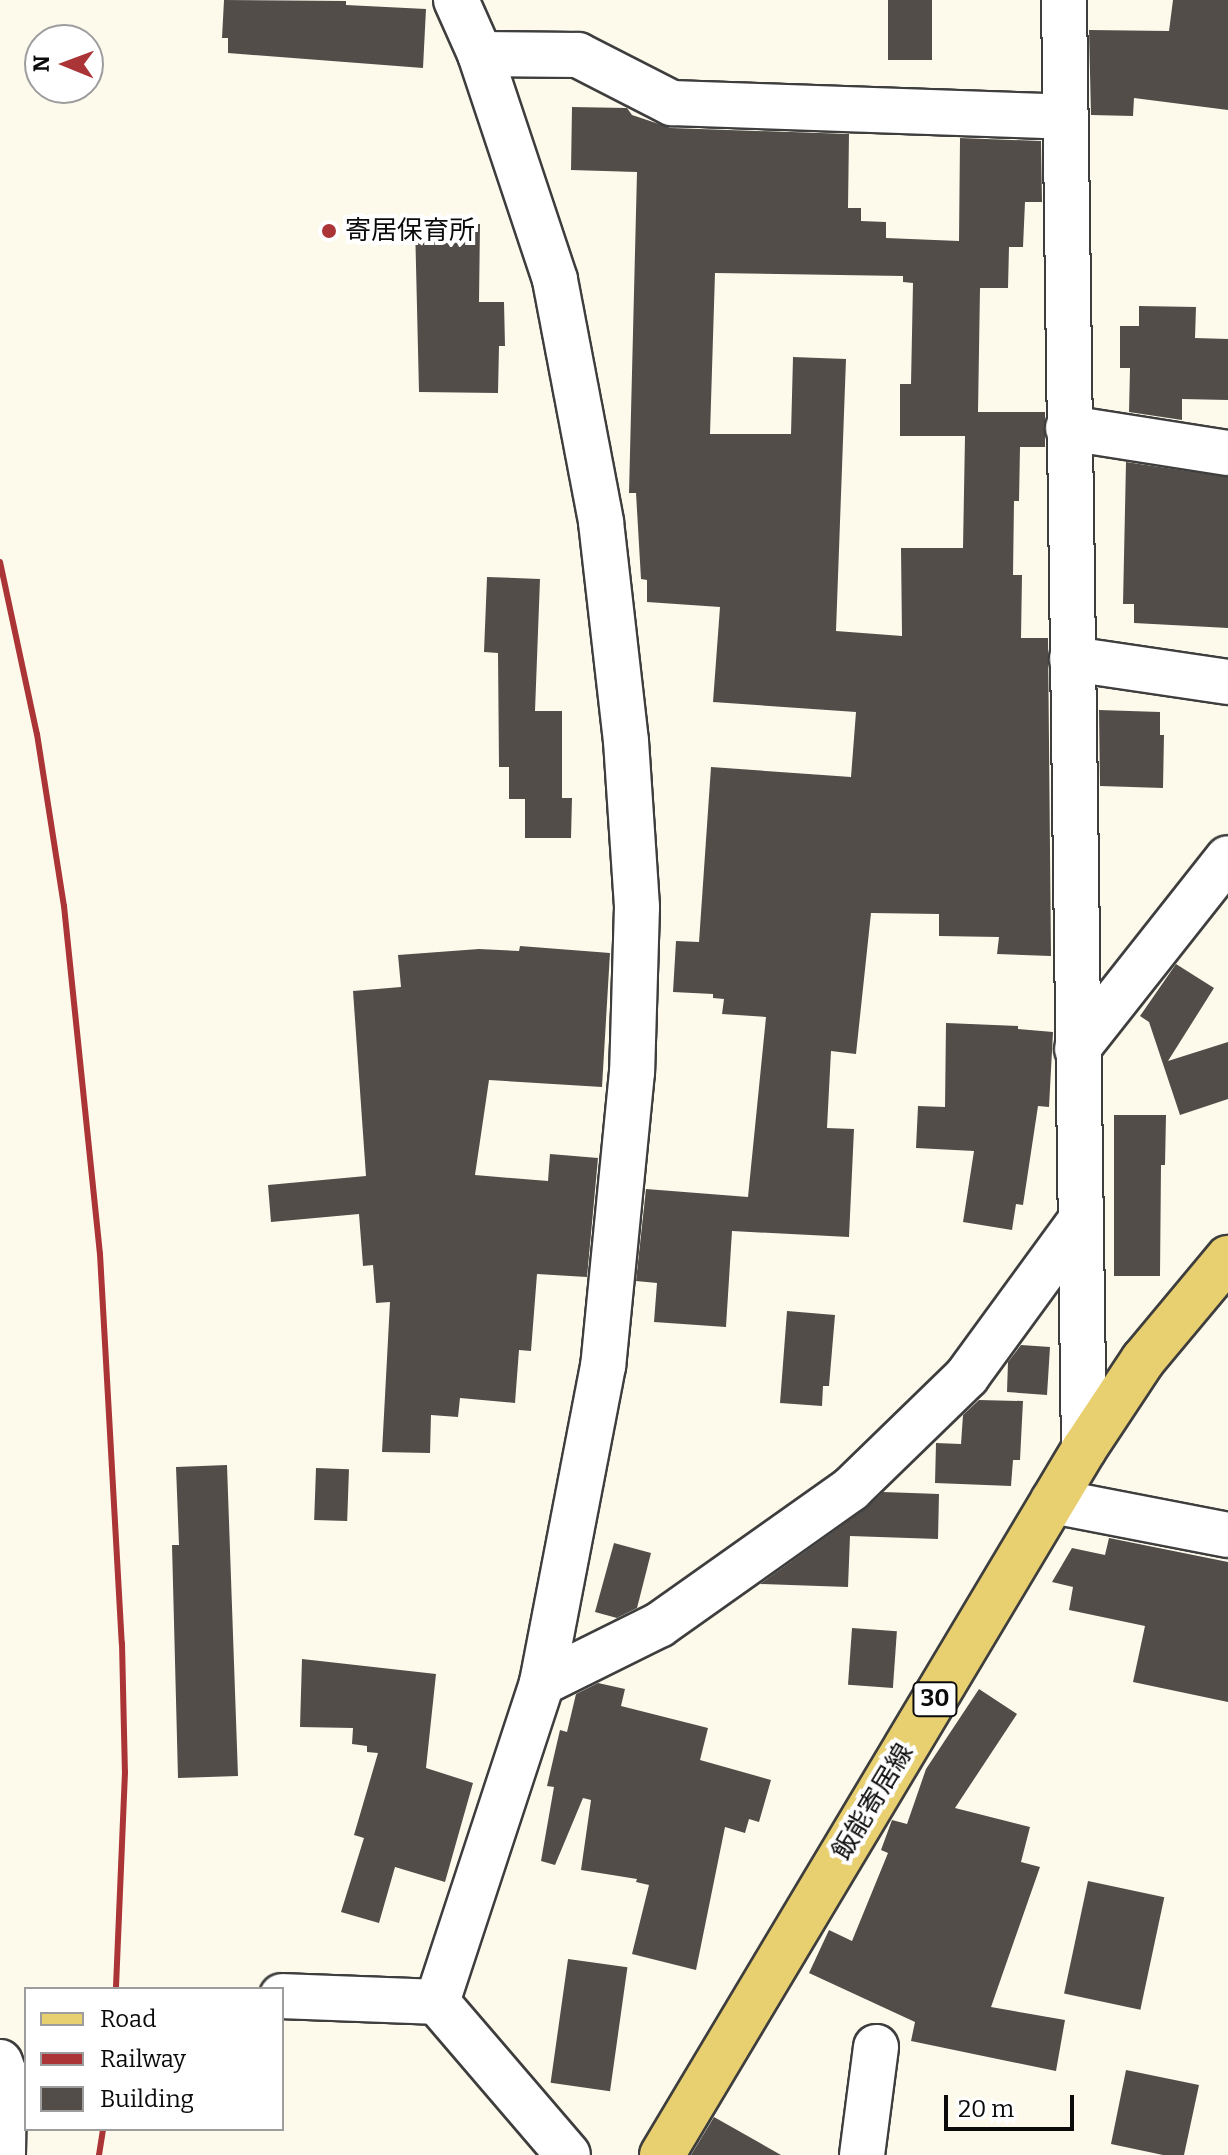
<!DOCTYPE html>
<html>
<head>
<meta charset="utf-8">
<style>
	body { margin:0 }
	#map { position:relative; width:1228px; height:2155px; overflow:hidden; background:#fdfaec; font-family:Bitter,"Noto Sans JP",serif }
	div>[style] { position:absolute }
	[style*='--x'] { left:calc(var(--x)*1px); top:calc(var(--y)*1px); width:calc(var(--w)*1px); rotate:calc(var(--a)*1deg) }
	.building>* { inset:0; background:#524d49; transform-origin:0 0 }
	.roads { filter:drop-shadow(2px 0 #3e3e3e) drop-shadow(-2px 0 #3e3e3e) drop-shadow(0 2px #3e3e3e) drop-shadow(0 -2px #3e3e3e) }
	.minor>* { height:44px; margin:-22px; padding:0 22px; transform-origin:22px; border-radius:22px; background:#fff }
	.major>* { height:44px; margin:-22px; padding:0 22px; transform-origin:22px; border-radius:22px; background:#e8cf70 }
	.rail>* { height:6px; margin:-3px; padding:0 3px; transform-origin:3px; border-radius:3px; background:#aa3436 }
	.dots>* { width:22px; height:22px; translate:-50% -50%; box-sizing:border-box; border:4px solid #fff; border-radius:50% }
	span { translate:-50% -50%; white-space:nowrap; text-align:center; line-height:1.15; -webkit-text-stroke:8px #fff; paint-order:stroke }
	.shield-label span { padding:2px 6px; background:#fff; border:2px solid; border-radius:6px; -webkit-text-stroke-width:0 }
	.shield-label { font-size:24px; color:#0b0b0b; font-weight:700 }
	.poi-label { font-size:26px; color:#0b0b0b }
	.left { translate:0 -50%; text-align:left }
	.street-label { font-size:26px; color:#0b0b0b }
	.legend { position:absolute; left:24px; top:1987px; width:260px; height:144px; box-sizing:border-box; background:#fff; border:2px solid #9d9d9d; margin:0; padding:10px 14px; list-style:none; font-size:24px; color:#0b0b0b }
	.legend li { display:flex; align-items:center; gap:16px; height:40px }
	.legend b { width:40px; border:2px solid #9d9d9d }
	.north { position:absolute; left:24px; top:24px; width:80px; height:80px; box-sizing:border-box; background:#fff; border:2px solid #9d9d9d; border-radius:50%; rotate:271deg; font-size:22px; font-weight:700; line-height:32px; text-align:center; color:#0b0b0b }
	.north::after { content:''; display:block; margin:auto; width:28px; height:36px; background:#aa3436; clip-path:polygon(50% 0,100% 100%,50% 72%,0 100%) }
	.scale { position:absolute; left:944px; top:2095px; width:130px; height:36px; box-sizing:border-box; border:4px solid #0b0b0b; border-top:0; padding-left:10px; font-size:24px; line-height:28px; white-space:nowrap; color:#0b0b0b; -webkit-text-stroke:6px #fff; paint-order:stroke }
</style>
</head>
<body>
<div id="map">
	<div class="building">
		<div style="clip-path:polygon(224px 0,346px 1px,346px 5px,426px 9px,423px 68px,228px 53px,228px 38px,222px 38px)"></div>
		<div style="left:888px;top:0;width:44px;height:60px"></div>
		<div style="clip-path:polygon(1173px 0,1228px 0,1228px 110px,1134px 98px,1133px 116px,1091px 115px,1089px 30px,1169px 31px)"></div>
		<div style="clip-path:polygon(evenodd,572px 107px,627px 108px,632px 115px,671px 128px,849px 134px,848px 208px,861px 208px,861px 221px,886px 222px,886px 238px,959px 241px,960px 138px,1041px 141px,1042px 202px,1025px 202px,1023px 247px,1009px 247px,1008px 288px,980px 288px,978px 412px,1045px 412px,1045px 447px,1020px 447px,1019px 501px,1014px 501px,1013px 575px,1022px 575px,1021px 638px,1048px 638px,1051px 956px,997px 954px,999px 937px,939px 936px,939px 914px,871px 913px,856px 1054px,831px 1051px,827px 1128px,854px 1129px,849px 1237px,732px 1231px,726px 1327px,654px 1322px,657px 1283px,636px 1281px,646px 1189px,748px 1197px,766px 1017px,722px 1014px,724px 999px,713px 998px,713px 994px,673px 992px,676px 941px,699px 942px,711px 767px,851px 777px,856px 712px,713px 702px,720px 607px,647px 602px,647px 580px,641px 579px,636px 493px,629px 493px,637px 172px,571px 170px,572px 107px,715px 273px,903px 276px,903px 282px,913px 283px,911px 384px,900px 384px,900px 436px,965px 436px,963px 548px,901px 548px,902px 636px,836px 631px,846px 359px,793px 357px,791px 434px,710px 434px,715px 273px)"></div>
		<div style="clip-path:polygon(415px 223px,480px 224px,479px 302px,504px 302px,505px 346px,499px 346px,498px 393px,419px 392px)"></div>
		<div style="clip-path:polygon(1139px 306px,1196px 307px,1195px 338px,1228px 339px,1228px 400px,1182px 399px,1182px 420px,1129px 412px,1130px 368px,1120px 368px,1120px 326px,1139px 326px)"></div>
		<div style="clip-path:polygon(1126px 462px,1228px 477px,1228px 628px,1134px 623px,1134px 604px,1123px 604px)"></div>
		<div style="clip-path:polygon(487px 577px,540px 579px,535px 711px,562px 711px,562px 798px,572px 798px,571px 838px,525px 838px,525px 799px,509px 799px,509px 767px,499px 767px,498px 653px,484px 652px)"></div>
		<div style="clip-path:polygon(1099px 710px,1160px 712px,1160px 735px,1164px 735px,1163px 788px,1100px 786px)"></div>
		<div style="clip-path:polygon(520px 946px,610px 953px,602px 1087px,489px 1080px,475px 1175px,548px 1181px,550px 1154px,598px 1158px,587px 1277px,537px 1274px,531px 1351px,519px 1350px,515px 1403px,460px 1398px,458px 1417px,431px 1415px,430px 1453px,382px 1452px,390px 1302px,376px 1303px,373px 1265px,363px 1266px,359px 1214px,271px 1222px,268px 1185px,366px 1176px,353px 991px,401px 987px,398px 955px,479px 949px,519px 951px)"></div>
		<div style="clip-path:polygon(1176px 964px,1214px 988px,1168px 1061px,1228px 1042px,1228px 1099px,1180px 1115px,1149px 1022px,1140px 1016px)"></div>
		<div style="clip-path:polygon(946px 1023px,1018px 1026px,1018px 1029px,1053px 1032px,1049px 1107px,1038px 1106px,1023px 1205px,1016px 1204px,1012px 1230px,963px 1222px,974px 1151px,916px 1148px,918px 1106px,945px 1107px)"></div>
		<div style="clip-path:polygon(1114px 1115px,1166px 1115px,1165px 1165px,1161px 1165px,1160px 1276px,1114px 1276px)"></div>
		<div style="clip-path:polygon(787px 1311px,835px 1315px,829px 1386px,823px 1386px,822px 1406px,780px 1403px)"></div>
		<div style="clip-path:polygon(1021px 1345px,1050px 1347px,1047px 1395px,1007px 1392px,1008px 1362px)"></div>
		<div style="clip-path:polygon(979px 1400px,1023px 1401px,1020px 1460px,1013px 1460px,1011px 1486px,935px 1483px,936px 1443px,961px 1444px,963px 1415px)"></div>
		<div style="clip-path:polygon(227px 1465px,238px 1776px,178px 1778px,172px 1545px,179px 1545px,176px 1467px)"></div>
		<div style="left:316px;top:1468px;width:33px;height:52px;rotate:2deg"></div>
		<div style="clip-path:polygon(883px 1492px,939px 1494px,938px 1539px,850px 1536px,848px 1587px,760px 1584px,865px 1509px)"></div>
		<div style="clip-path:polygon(1109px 1538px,1228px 1562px,1228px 1702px,1133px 1682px,1145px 1626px,1069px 1610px,1073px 1587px,1052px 1582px,1072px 1548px,1105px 1555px)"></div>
		<div style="clip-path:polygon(614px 1543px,651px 1553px,637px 1608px,617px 1618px,595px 1612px)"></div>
		<div style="left:852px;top:1628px;width:45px;height:57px;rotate:4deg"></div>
		<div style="clip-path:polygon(302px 1659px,436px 1674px,426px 1768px,473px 1783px,445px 1882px,395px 1867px,379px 1923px,341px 1912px,364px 1838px,354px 1835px,378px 1753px,367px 1752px,367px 1746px,352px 1744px,353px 1728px,300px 1727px)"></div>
		<div style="clip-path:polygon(598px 1683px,625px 1689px,621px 1706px,708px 1728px,700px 1760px,771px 1780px,759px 1822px,749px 1819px,745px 1833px,725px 1827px,696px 1970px,632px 1954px,649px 1885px,636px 1882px,637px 1879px,581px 1870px,591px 1800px,583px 1798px,555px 1865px,541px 1861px,554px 1787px,547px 1786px,560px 1730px,567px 1732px,576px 1694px)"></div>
		<div style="clip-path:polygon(979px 1689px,1017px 1714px,955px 1808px,1030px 1827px,1021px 1862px,1040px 1867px,991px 2007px,1065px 2020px,1056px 2071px,911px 2041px,915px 2022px,809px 1973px,829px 1930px,852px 1941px,888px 1853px,881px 1850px,892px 1820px,907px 1824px,926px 1769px)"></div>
		<div style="left:1088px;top:1881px;width:78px;height:115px;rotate:12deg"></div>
		<div style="left:568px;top:1959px;width:60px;height:125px;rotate:8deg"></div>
		<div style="clip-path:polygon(1126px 2070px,1199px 2085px,1184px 2155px,1163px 2155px,1111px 2144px)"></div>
		<div style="clip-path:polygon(714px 2117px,781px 2155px,691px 2155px)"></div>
	</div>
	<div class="roads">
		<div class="minor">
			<div style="--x:456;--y:0;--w:59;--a:66"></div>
			<div style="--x:480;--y:54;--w:238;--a:71.6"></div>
			<div style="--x:555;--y:280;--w:246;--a:79.2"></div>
			<div style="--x:601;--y:522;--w:220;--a:83.5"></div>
			<div style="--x:626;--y:741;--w:166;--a:86.2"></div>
			<div style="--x:637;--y:907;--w:165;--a:91.7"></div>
			<div style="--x:632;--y:1072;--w:295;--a:95.6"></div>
			<div style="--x:603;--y:1366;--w:323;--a:100.9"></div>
			<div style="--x:542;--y:1683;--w:336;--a:108.2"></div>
			<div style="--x:437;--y:2002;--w:201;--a:49.4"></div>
			<div style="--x:1064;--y:0;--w:1449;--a:89.21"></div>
			<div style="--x:480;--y:54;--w:98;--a:0.6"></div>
			<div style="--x:578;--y:55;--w:106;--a:27.1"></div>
			<div style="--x:672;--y:103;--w:394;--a:2"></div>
			<div style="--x:1068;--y:428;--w:162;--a:8.9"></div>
			<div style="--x:1072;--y:659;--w:158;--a:8.4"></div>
			<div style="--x:1077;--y:1049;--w:243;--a:-51.7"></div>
			<div style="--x:1053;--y:1501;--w:178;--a:11"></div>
			<div style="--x:542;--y:1683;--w:131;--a:-26.4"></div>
			<div style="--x:659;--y:1625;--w:235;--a:-35.3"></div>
			<div style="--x:851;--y:1489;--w:162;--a:-44.2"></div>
			<div style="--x:967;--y:1376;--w:192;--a:-53.9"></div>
			<div style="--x:282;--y:1996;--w:155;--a:2.2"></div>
			<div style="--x:0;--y:2062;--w:12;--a:70"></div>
			<div style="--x:4;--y:2073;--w:82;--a:90.7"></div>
			<div style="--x:862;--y:2155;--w:109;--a:-82.6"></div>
		</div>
		<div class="major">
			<div style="--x:662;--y:2155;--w:823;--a:-59.13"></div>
			<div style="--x:1084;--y:1449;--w:107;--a:-56.5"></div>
			<div style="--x:1143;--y:1360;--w:133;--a:-50.2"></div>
		</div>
	</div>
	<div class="rail">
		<div style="--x:0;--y:562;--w:176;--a:77.9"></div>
		<div style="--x:37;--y:734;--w:174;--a:81.1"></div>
		<div style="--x:64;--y:906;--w:350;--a:84.1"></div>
		<div style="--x:100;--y:1254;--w:390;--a:86.8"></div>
		<div style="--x:122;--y:1643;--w:129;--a:88.7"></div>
		<div style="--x:125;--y:1772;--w:217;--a:92.4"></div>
		<div style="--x:99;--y:2155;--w:26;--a:-81"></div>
	</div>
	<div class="dots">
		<div style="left:329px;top:231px;background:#aa3436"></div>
	</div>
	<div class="shield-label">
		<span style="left:935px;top:1699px">30</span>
	</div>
	<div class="poi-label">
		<span class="left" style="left:345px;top:231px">寄居保育所</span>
	</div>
	<div class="street-label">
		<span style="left:873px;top:1802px;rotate:-59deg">飯能寄居線</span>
	</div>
	<ul class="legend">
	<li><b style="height:10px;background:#e8cf70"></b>Road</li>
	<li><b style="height:10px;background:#aa3436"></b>Railway</li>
	<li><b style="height:22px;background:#524d49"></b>Building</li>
	</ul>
	<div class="north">N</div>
	<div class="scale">20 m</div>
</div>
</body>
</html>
